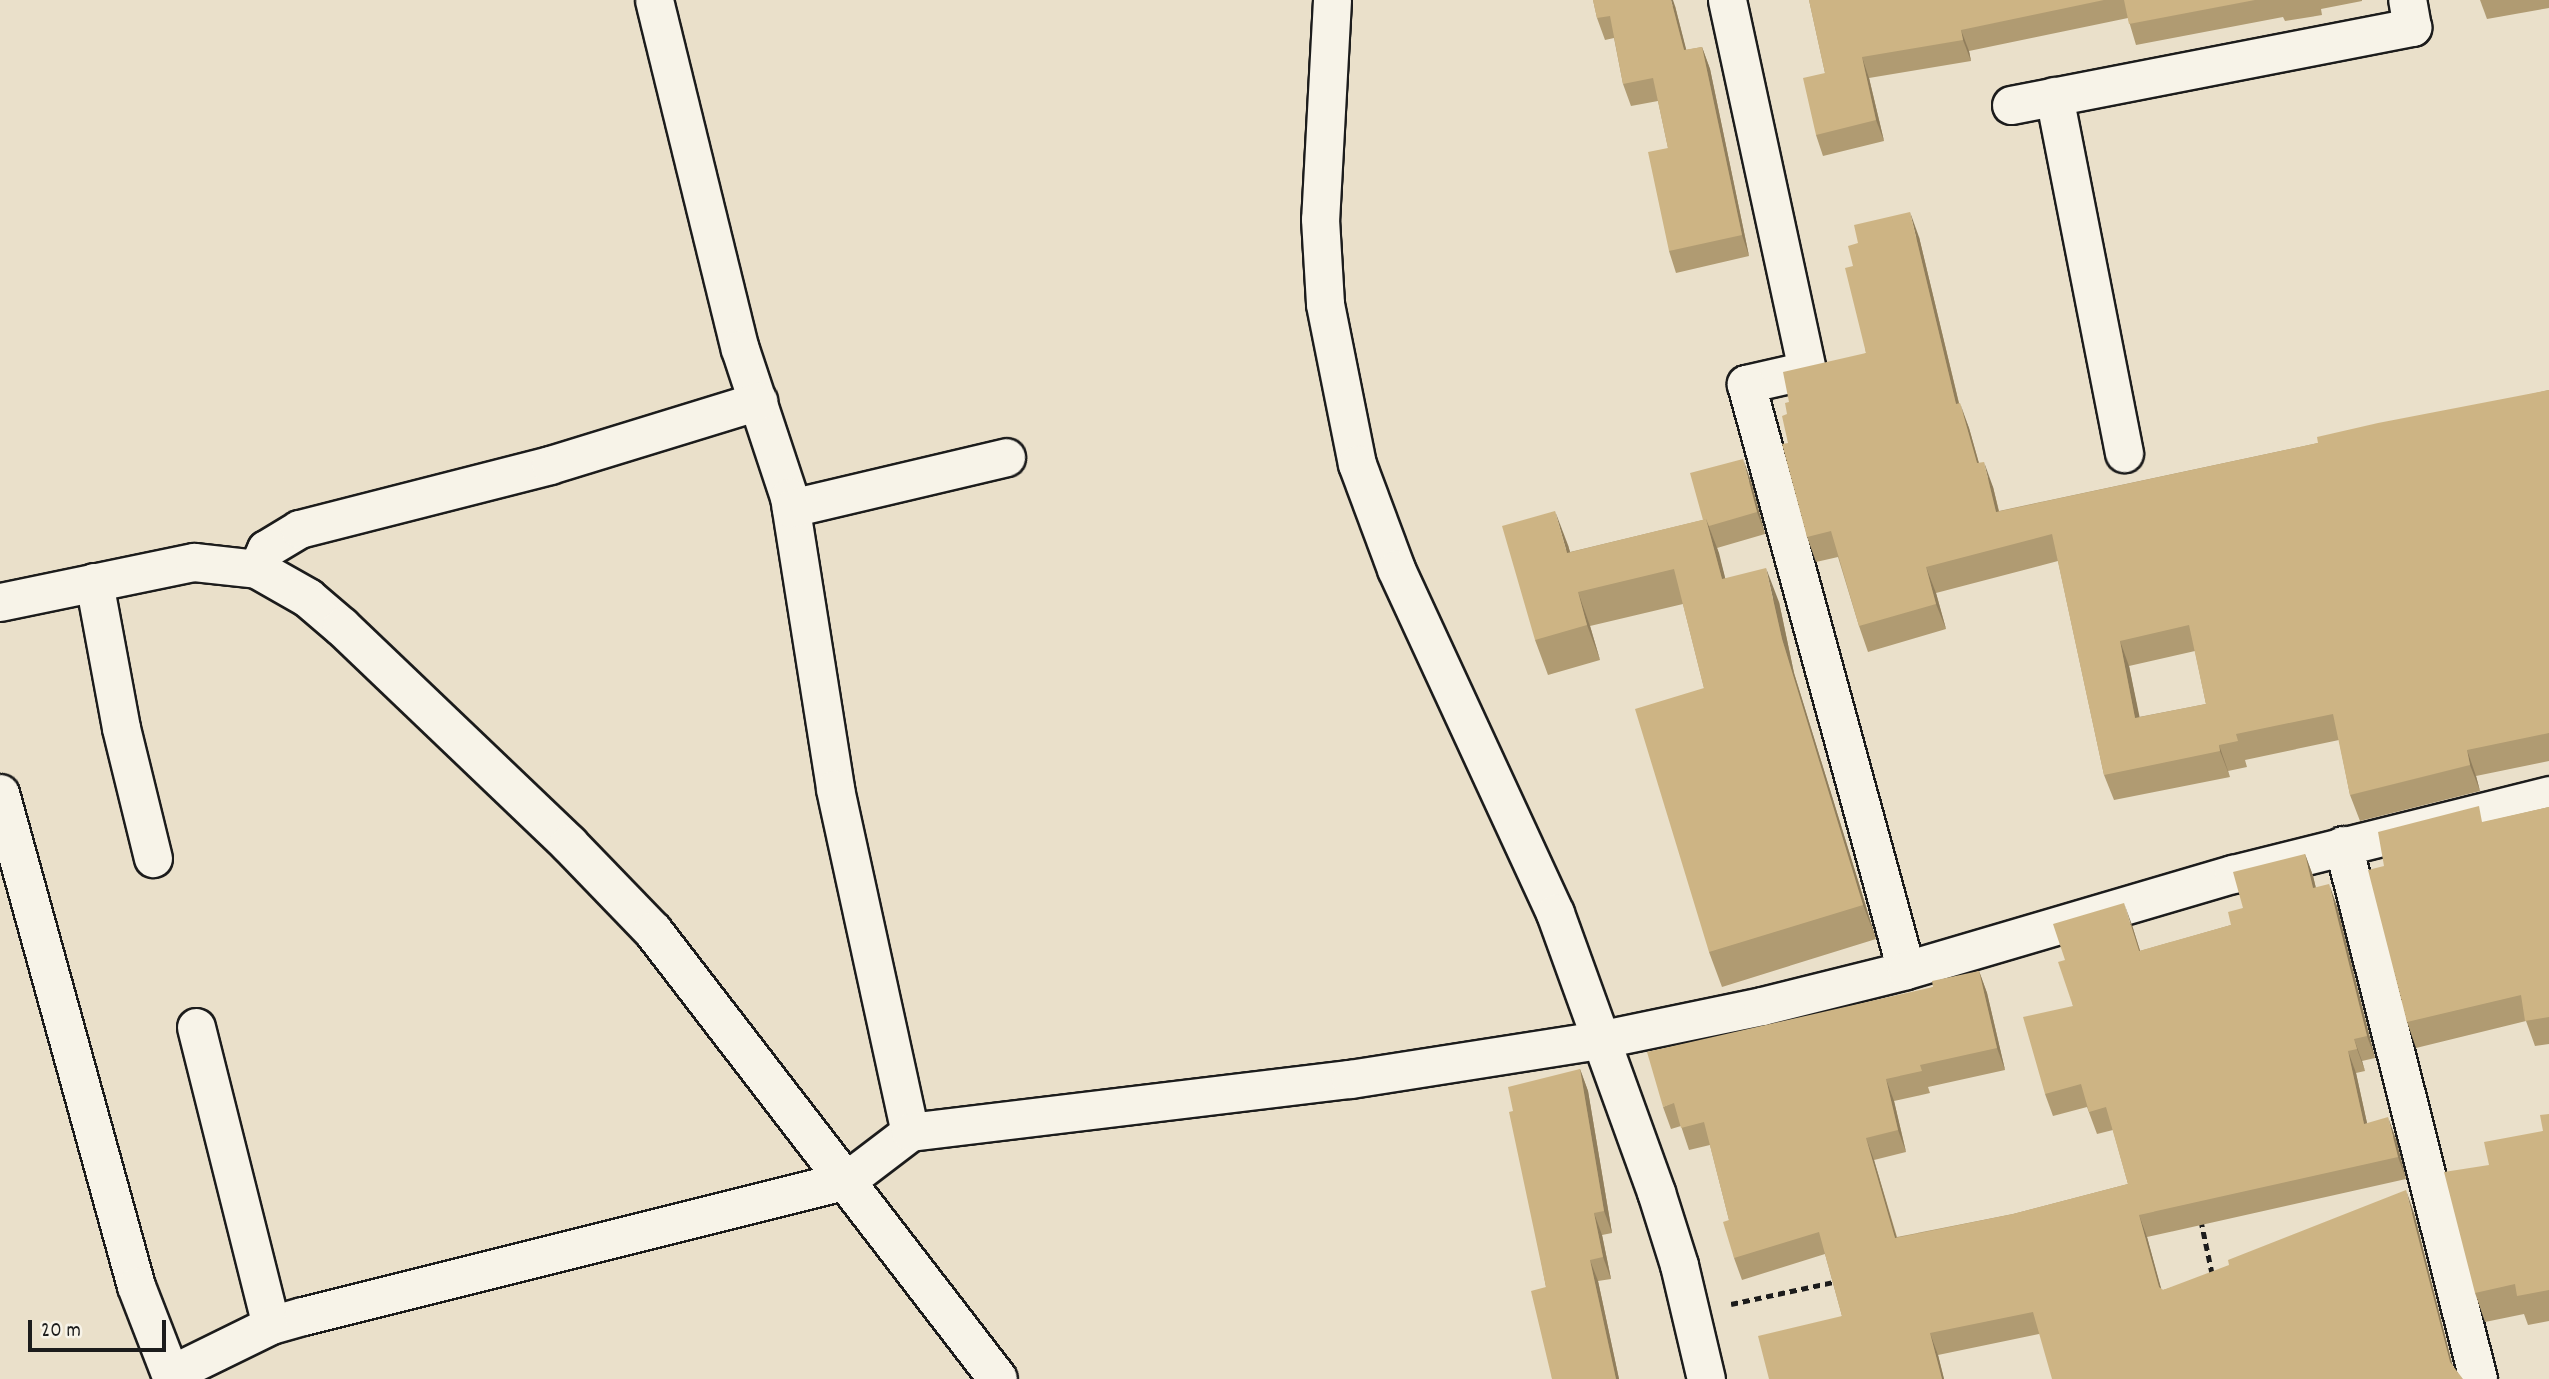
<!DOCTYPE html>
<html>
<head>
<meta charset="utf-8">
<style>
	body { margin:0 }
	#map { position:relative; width:2549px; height:1379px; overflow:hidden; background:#eae0ca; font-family:Dekko,sans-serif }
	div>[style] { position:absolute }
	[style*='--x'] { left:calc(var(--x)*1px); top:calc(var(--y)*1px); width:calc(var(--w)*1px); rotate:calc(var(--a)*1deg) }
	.path>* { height:4.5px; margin-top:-2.25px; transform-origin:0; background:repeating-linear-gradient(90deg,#1c1c1c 0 7px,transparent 0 12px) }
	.roads { filter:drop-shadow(2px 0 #1c1c1c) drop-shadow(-2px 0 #1c1c1c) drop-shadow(0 2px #1c1c1c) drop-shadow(0 -2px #1c1c1c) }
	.street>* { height:37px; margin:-18.5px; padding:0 18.5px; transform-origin:18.5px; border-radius:18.5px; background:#f7f3e8 }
	.secondary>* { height:38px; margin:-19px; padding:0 19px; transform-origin:19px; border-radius:19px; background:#f7f3e8 }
	.wall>* { inset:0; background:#b09b72 }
	.shaded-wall>* { inset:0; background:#907e5c }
	.building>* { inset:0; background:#cdb484 }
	span { translate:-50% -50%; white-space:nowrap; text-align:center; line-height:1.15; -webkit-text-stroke:5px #f7f3e8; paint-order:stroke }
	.scale { position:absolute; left:28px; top:1320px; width:138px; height:32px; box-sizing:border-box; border:4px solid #1c1c1c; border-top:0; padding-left:9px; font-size:21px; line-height:24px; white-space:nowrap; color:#1c1c1c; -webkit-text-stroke:5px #f7f3e8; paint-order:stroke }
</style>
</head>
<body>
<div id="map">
	<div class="path">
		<div style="--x:2201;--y:1220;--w:58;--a:78.1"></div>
		<div style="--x:1731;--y:1304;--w:109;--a:-12.1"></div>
	</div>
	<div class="roads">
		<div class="street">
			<div style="--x:654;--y:0;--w:359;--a:76.2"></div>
			<div style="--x:740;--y:349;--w:156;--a:71.7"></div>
			<div style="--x:789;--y:497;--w:296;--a:81"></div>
			<div style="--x:835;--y:789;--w:351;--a:77.7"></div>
			<div style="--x:1332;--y:0;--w:219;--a:93.1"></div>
			<div style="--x:1320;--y:219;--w:85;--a:86.6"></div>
			<div style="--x:1325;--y:304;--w:163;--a:78.7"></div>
			<div style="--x:1357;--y:464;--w:112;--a:69.6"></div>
			<div style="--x:1396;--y:569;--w:379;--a:65.2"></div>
			<div style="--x:1555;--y:913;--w:297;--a:70.1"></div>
			<div style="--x:1656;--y:1192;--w:77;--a:72.5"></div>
			<div style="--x:1679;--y:1265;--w:117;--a:76.7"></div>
			<div style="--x:1727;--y:0;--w:379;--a:77.8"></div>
			<div style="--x:1807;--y:370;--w:63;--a:167.1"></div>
			<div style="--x:1746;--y:384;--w:607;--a:74.73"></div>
			<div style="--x:2054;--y:96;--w:364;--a:78.9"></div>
			<div style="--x:2011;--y:105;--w:409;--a:-11"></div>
			<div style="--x:2412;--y:27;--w:27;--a:-100"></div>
			<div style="--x:791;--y:508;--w:221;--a:-13.3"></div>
			<div style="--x:94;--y:582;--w:148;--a:79.5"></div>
			<div style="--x:121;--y:728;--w:134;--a:76.2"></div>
			<div style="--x:0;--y:602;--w:198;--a:-11.7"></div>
			<div style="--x:194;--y:562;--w:63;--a:6.3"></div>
			<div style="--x:257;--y:569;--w:22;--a:-66"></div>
			<div style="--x:266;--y:549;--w:39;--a:-31"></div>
			<div style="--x:299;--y:529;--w:259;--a:-14.3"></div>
			<div style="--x:550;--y:465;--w:218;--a:-17.1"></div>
			<div style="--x:0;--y:793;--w:511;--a:74.58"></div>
			<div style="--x:136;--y:1286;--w:100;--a:68.8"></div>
			<div style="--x:2343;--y:845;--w:551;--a:75.81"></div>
			<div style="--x:196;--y:1027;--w:307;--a:75.9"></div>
			<div style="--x:171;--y:1374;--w:111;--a:-26.1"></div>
			<div style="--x:271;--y:1325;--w:33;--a:-16"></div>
			<div style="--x:303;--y:1316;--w:561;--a:-14.04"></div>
			<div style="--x:847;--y:1180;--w:79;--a:-37.3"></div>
			<div style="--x:910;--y:1132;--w:443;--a:-6.9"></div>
			<div style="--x:1350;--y:1079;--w:251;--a:-8.9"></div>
			<div style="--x:1598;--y:1040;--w:167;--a:-11.7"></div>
			<div style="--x:1762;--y:1006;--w:148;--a:-14"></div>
			<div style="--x:1906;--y:970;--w:341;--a:-16.4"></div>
			<div style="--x:2233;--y:874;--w:326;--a:-14"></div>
		</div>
		<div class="secondary">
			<div style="--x:257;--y:569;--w:59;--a:29.6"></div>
			<div style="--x:308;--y:598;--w:45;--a:40.5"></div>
			<div style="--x:342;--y:627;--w:314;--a:43.7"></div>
			<div style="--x:569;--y:844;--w:121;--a:46"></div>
			<div style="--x:653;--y:931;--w:565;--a:52.4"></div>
		</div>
	</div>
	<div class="wall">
		<div style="clip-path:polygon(1593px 0,1675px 6px,1686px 50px,1702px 47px,1710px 69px,1749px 256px,1676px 273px,1669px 251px,1668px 148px,1658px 101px,1631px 106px,1623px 84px,1614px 38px,1605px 40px,1597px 18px)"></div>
		<div style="clip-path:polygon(1809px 0,2362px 0,2362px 1px,2321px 9px,2322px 15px,2285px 21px,2283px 17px,2136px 45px,2128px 18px,1969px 51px,1971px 61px,1869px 78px,1884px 141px,1823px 156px,1816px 135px,1825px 73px)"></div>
		<div style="clip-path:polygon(2480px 0,2549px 0,2549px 8px,2487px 19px)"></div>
		<div style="clip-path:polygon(evenodd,1919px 237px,1959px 403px,1969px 428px,1979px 463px,1993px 487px,1999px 511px,2318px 443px,2549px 390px,2549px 761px,2476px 776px,2480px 791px,2360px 821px,2350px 795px,2339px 740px,2245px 760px,2247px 767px,2228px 771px,2230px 777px,2114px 800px,2104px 775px,2058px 561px,1936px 593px,1946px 629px,1868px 652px,1859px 626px,1838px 557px,1816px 562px,1807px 537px,1788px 443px,1787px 414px,1789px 402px,1866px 353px,1853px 266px,1919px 237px,2195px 651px,2206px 704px,2139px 717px,2129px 666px,2195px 651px)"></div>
		<div style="clip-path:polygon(1751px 481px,1765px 534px,1717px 548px,1725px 578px,1779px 602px,1794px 673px,1876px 939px,1722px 987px,1709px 952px,1704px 688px,1683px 604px,1590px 626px,1600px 660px,1548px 675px,1535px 640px,1568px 545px,1570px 552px,1703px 520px)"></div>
		<div style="clip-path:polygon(2549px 807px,2549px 1044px,2535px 1046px,2526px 1021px,2416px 1048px,2407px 1022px,2384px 866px,2485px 822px)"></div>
		<div style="clip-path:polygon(2305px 854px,2313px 876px,2316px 888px,2337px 906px,2375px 1058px,2362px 1061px,2365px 1071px,2356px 1073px,2367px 1123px,2396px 1139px,2406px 1179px,2147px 1237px,2161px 1289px,2163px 1290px,2414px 1213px,2453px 1367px,2039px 1334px,1938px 1355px,1944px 1379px,1769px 1379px,1842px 1316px,1825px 1254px,1742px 1280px,1734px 1258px,1729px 1220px,1710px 1145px,1689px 1150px,1681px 1126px,1671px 1129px,1663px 1107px,1933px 987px,1979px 971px,1987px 993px,2005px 1070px,1928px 1087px,1930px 1093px,1894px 1101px,1906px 1152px,1874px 1160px,1897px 1237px,2013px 1214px,2128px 1184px,2113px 1130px,2097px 1134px,2087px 1107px,2053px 1116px,2045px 1094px,2073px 1006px,2065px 960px,2132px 925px,2140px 951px,2231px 925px,2243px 908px)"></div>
		<div style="clip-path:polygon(1580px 1069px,1588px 1091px,1612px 1233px,1602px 1235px,1611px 1279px,1598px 1281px,1619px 1379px,1552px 1379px,1546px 1287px,1513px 1111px)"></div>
		<div style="clip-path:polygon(2549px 1114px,2549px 1321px,2528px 1325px,2524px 1314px,2485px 1322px,2475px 1293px,2489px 1165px,2543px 1131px)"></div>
	</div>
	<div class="shaded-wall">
		<div style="clip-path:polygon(1671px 0,1673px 0,1675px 6px,1692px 72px,1684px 50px)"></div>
		<div style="clip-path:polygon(1961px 30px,1969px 51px,1971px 61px,1963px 40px)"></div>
		<div style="clip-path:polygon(1702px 47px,1710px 69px,1749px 256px,1742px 235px)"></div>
		<div style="clip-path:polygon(1862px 57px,1869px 78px,1884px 141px,1876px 120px)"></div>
		<div style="clip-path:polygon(1910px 212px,1919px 237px,1965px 429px,1956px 404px)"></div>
		<div style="clip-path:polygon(1960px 403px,1969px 428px,1986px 489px,1977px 463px)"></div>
		<div style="clip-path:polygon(1743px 459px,1751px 481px,1765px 534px,1757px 512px)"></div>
		<div style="clip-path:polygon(1984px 462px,1993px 487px,2005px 538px,1996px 512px)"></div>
		<div style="clip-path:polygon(1555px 511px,1568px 545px,1580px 588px,1567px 553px)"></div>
		<div style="clip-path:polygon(1706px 519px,1719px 553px,1734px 614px,1722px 579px)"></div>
		<div style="clip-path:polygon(1926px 567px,1936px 593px,1946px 629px,1936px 604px)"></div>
		<div style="clip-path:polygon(1766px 568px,1779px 602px,1794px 673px,1876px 939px,1863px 905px,1782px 639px)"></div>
		<div style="clip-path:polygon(1578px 592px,1590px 626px,1600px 660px,1587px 625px)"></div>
		<div style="clip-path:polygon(2120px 641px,2129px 666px,2145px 743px,2135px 718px)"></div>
		<div style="clip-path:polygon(2219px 745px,2228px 771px,2230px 777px,2220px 751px)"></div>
		<div style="clip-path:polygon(2467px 750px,2476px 776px,2480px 791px,2470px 765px)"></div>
		<div style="clip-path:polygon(2305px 854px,2313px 876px,2321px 910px,2313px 888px)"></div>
		<div style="clip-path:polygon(2329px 884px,2337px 906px,2375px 1058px,2367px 1036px)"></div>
		<div style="clip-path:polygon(2124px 903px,2132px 925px,2147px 973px,2139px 951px)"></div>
		<div style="clip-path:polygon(1979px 971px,1987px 993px,2005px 1070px,1997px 1048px)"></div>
		<div style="clip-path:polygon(2354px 1039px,2362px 1061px,2365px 1071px,2357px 1049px)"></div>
		<div style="clip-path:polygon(2348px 1051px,2356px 1073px,2372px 1146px,2364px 1124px)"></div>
		<div style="clip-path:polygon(1580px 1069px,1588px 1091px,1612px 1233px,1604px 1211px)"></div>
		<div style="clip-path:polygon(1886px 1079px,1894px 1101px,1906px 1152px,1898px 1130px)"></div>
		<div style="clip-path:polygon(2388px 1117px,2396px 1139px,2406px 1179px,2398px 1157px)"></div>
		<div style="clip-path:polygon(1866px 1138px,1874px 1160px,1903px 1260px,1895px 1238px)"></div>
		<div style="clip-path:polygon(2406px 1190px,2414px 1213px,2456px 1379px,2450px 1362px)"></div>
		<div style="clip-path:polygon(1594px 1213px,1602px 1235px,1611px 1279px,1603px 1257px)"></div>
		<div style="clip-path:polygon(2139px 1215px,2147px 1237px,2167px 1310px,2159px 1287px)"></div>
		<div style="clip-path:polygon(1590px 1260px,1598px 1281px,1619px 1379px,1616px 1379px)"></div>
		<div style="clip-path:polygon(1930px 1333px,1938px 1355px,1944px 1379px,1942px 1379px)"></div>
	</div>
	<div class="building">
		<div style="clip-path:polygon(1593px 0,1671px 0,1684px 50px,1702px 47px,1742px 235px,1669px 251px,1648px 152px,1668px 148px,1653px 78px,1623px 84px,1610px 16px,1597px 18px)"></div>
		<div style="clip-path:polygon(1809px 0,2104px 0,1961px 30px,1963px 40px,1862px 57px,1876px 120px,1816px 135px,1803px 78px,1825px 73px)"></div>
		<div style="clip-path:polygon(2124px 0,2255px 0,2129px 24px)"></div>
		<div style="clip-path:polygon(evenodd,1910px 212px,1956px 404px,1960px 403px,1977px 463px,1984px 462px,1996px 512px,2318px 443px,2317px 437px,2378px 423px,2549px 390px,2549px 733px,2467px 750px,2470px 765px,2350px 795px,2333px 714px,2236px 734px,2238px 741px,2219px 745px,2220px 751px,2104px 775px,2052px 534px,1926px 567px,1936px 604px,1859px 626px,1831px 531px,1807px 537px,1782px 444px,1788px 443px,1782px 416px,1787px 414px,1785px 403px,1789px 402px,1783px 372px,1866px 353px,1845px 268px,1853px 266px,1848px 246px,1858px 243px,1854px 225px,1910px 212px,2189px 625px,2206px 704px,2135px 718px,2120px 641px,2189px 625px)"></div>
		<div style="clip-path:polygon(1743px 459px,1757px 512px,1709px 526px,1706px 519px,1703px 520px,1690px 473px)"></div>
		<div style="clip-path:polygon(1555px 511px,1567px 553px,1706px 519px,1722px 579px,1766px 568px,1782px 639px,1863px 905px,1709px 952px,1635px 709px,1704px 688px,1674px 569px,1578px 592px,1587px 625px,1535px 640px,1502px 526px)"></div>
		<div style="clip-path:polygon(2479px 806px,2482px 822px,2549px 807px,2549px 1017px,2525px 1021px,2521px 995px,2407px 1022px,2368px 870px,2384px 866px,2378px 832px)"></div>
		<div style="clip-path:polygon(2305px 854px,2313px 888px,2329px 884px,2367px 1036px,2354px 1039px,2357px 1049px,2348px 1051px,2364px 1124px,2388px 1117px,2398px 1157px,2139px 1215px,2159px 1287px,2163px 1290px,2229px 1265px,2228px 1260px,2406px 1190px,2450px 1362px,2463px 1379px,2052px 1379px,2033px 1312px,1930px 1333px,1942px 1379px,1769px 1379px,1758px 1336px,1842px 1316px,1819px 1232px,1734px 1258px,1723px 1222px,1729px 1220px,1704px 1122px,1681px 1128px,1674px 1103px,1663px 1107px,1647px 1052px,1933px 987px,1932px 981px,1979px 971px,1997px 1048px,1920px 1065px,1922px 1071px,1886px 1079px,1898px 1130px,1866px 1138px,1895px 1238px,2013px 1214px,2128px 1184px,2106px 1107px,2089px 1112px,2081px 1084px,2045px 1094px,2023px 1017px,2073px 1006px,2058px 962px,2065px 960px,2053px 924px,2124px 903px,2139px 951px,2231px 925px,2228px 912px,2243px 908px,2233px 872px)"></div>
		<div style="clip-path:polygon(1580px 1069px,1604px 1211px,1594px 1213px,1603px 1257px,1590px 1260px,1616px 1379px,1552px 1379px,1531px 1291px,1546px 1287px,1509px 1112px,1513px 1111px,1508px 1087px)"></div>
		<div style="clip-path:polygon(2549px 1114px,2549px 1290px,2517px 1296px,2515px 1284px,2475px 1293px,2444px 1172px,2489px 1165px,2484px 1142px,2543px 1131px,2540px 1115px)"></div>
	</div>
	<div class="scale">20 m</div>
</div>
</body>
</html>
